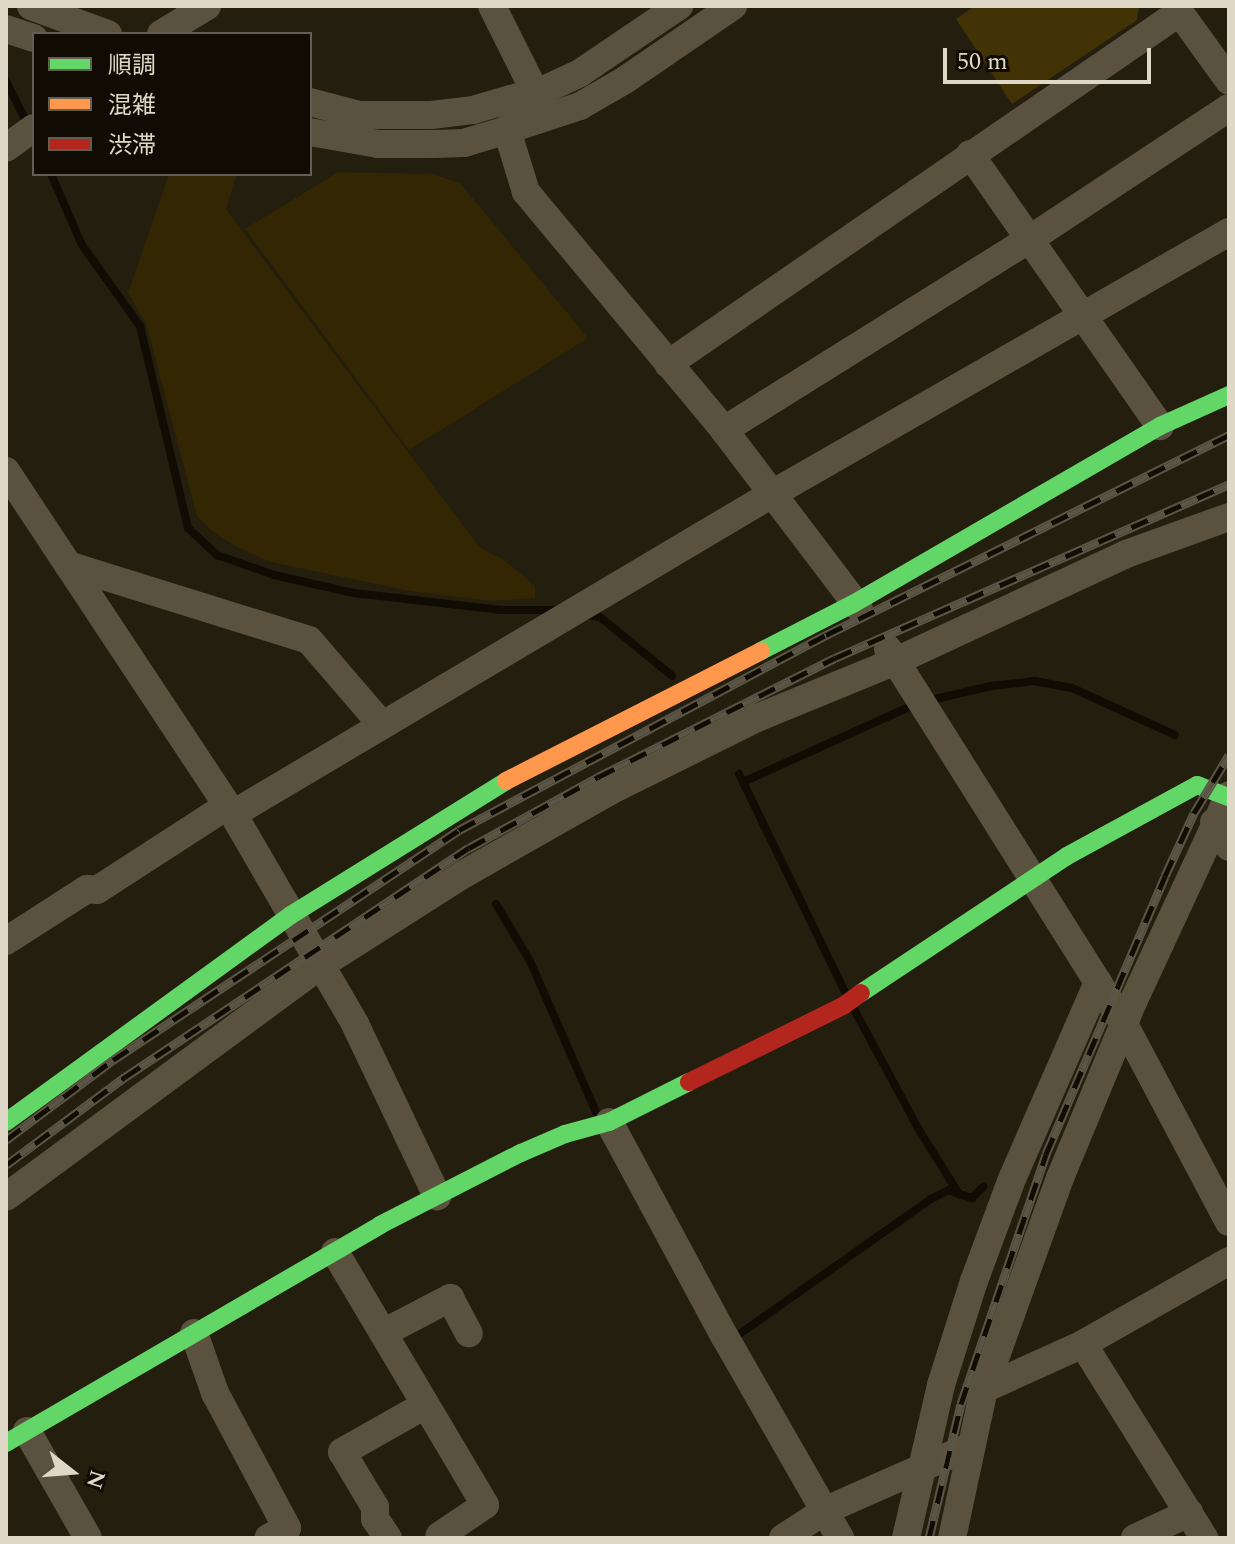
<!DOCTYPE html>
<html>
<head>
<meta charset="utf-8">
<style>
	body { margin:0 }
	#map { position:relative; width:1235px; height:1544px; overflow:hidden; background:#241e0e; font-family:Spectral,"Noto Sans JP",serif }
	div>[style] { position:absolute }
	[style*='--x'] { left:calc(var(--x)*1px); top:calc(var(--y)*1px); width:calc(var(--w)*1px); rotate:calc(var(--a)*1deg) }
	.built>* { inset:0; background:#332603 }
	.green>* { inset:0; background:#423306 }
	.stream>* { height:8px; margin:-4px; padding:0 4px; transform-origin:4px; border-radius:4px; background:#100b03 }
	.street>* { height:28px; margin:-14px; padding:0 14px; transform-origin:14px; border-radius:14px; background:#5a523e }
	.fast>* { height:18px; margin:-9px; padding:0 9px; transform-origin:9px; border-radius:9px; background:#63d668 }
	.slow>* { height:18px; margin:-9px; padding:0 9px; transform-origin:9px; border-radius:9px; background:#ff974d }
	.jam>* { height:18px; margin:-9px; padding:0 9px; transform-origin:9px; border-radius:9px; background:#b3261e }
	.rail>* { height:9px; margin-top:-4.5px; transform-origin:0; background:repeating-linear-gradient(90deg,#110c03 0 18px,#5b5546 0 36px); box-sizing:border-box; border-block:2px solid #5b5546 }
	span { translate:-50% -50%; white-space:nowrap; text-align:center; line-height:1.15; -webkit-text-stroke:7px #110c03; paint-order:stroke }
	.frame { position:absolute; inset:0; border:8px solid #dfd8c7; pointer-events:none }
	.legend { position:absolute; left:32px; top:32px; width:280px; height:144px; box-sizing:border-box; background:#110c03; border:2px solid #635e51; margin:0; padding:10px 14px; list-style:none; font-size:24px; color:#dfd8c7 }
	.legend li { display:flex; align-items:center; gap:16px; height:40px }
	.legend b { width:40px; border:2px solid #635e51 }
	.north { position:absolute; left:32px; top:1432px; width:80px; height:80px; -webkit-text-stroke:6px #110c03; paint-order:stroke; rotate:107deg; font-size:22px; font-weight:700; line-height:32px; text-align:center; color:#dfd8c7 }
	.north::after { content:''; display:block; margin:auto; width:28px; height:36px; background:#dfd8c7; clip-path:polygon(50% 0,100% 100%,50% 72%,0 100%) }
	.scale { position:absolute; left:943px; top:48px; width:208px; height:36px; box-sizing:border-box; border:4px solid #dfd8c7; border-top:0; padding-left:10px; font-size:24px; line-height:28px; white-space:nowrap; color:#dfd8c7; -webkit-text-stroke:6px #110c03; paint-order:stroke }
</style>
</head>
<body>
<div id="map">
	<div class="built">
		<div style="clip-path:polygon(338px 172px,432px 174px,460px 183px,588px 338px,409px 450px,245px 229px)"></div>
		<div style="clip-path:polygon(169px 174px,237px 174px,226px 209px,479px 547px,504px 560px,535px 586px,535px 598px,491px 601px,405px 590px,271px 562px,239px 548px,211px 530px,197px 516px,146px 323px,128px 293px)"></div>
	</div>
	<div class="green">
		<div style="clip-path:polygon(975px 6px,1139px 6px,1137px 20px,1012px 104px,956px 19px)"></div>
	</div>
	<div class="stream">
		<div style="--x:6;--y:81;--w:51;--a:63.4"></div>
		<div style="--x:51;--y:174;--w:77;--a:66.4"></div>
		<div style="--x:82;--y:245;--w:100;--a:54.4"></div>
		<div style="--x:140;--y:326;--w:208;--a:76.6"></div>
		<div style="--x:188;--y:528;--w:40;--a:43"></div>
		<div style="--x:217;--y:555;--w:60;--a:19.3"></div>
		<div style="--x:274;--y:575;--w:82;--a:12.7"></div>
		<div style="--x:354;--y:593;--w:147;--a:6.6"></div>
		<div style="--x:500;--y:610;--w:61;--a:0"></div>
		<div style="--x:586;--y:615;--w:14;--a:8"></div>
		<div style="--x:600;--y:617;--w:93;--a:39.3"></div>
		<div style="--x:739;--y:774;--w:9;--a:63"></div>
		<div style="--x:743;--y:782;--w:192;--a:-24.3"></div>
		<div style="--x:918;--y:703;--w:75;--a:-13.1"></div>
		<div style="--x:991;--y:686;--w:44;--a:-6.5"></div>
		<div style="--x:1035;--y:681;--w:38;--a:11"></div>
		<div style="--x:1072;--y:688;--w:113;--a:24.5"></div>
		<div style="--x:743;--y:782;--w:233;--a:64.1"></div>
		<div style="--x:496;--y:904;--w:66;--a:59.2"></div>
		<div style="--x:530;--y:961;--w:165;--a:66.4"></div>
		<div style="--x:855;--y:1011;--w:133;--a:61.7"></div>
		<div style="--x:918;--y:1128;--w:78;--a:58.2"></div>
		<div style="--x:959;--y:1194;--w:14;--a:17"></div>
		<div style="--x:972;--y:1198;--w:16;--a:-45"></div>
		<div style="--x:731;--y:1340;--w:245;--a:-35.2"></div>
		<div style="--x:931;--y:1199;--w:20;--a:-27"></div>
		<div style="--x:949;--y:1190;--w:14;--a:21"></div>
	</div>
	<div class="street">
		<div style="--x:31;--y:6;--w:82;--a:20"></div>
		<div style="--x:492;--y:6;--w:96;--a:63.4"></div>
		<div style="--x:535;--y:92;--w:47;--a:126.4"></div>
		<div style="--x:507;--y:130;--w:65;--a:73"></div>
		<div style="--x:526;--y:192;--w:310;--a:50.2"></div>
		<div style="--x:724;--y:430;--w:223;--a:52.8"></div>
		<div style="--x:1175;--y:6;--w:92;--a:54.2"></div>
		<div style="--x:6;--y:29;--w:29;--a:18"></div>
		<div style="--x:161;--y:34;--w:54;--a:-31.3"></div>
		<div style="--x:310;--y:102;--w:51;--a:14.9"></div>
		<div style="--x:359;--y:115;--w:72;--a:0"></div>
		<div style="--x:431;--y:115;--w:42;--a:-6.8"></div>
		<div style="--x:473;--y:110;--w:78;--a:-16.3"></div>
		<div style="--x:548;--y:88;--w:35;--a:-25"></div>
		<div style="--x:580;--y:73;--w:120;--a:-34.1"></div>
		<div style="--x:310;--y:132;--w:69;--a:10"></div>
		<div style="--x:378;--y:144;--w:56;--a:0"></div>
		<div style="--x:434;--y:144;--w:30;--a:-2"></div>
		<div style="--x:464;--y:143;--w:45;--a:-16.8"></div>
		<div style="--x:507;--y:130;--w:77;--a:-18.2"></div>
		<div style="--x:580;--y:106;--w:52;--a:-30"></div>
		<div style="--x:625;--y:80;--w:131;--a:-34.4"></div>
		<div style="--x:6;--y:148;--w:34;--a:-36"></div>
		<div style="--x:970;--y:154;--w:332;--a:55.1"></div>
		<div style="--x:668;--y:364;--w:621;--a:-34.51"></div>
		<div style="--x:724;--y:430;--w:361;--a:-32"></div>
		<div style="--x:1030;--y:239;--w:238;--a:-33.4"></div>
		<div style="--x:6;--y:471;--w:411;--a:56.5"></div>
		<div style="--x:233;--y:814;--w:243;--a:59.8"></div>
		<div style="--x:355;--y:1024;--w:191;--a:64.5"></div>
		<div style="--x:68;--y:565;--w:252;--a:17.3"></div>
		<div style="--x:309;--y:640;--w:112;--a:49.3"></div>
		<div style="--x:888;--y:649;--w:443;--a:57.8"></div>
		<div style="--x:1124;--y:1024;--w:224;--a:62.1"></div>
		<div style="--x:233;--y:814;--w:627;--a:-30.7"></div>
		<div style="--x:772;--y:494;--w:527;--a:-29.83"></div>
		<div style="--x:1214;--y:822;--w:29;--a:59"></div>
		<div style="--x:6;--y:941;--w:96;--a:-32.7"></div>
		<div style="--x:87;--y:889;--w:10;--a:6"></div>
		<div style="--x:97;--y:890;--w:155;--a:-32.9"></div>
		<div style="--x:609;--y:1122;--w:244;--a:61.7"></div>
		<div style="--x:725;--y:1337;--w:232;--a:60.2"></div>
		<div style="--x:6;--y:1197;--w:391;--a:-36.4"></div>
		<div style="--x:321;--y:965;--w:169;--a:-32.5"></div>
		<div style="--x:464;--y:874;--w:168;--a:-29.6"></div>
		<div style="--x:610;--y:791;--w:164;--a:-26.4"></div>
		<div style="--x:757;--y:718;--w:150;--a:-22.3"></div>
		<div style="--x:896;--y:661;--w:254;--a:-24.9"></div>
		<div style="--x:1126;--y:554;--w:109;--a:-19.8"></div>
		<div style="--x:335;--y:1252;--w:294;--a:59.3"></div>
		<div style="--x:485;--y:1505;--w:55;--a:146"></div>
		<div style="--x:194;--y:1333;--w:64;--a:70.7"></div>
		<div style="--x:215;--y:1393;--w:153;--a:61.9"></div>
		<div style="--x:287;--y:1528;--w:21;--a:152"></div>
		<div style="--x:383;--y:1333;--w:76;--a:-27.6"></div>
		<div style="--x:450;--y:1298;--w:40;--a:62"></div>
		<div style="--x:1083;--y:1344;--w:229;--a:58"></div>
		<div style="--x:984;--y:1389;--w:109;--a:-24.4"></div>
		<div style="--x:1083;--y:1344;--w:168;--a:-29.6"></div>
		<div style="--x:27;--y:1431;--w:123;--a:60.3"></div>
		<div style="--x:388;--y:1538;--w:23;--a:-124"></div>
		<div style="--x:375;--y:1519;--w:12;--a:-90"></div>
		<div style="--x:375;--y:1507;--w:64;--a:-121"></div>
		<div style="--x:342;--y:1452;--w:95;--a:-29.5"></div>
		<div style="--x:783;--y:1538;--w:51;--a:-33.1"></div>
		<div style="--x:826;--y:1510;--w:158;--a:-23.8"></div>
		<div style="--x:906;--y:1538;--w:157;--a:-77.1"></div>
		<div style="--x:941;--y:1385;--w:109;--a:-72.4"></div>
		<div style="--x:974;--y:1281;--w:109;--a:-69.6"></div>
		<div style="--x:1012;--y:1179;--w:215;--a:-66.4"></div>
		<div style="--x:952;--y:1538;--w:152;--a:-77.9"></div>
		<div style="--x:984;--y:1389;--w:224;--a:-70.2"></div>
		<div style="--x:1060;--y:1178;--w:191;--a:-67.5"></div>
		<div style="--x:1133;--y:1002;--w:228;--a:-65.1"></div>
		<div style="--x:1135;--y:1538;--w:60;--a:-24.8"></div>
	</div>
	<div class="fast">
		<div style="--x:761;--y:651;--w:103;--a:-27.1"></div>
		<div style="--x:853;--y:604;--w:355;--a:-30.1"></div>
		<div style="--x:1160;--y:426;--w:76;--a:-24.2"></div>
		<div style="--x:861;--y:993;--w:247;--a:-33.6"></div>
		<div style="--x:1067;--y:856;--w:148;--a:-28.6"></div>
		<div style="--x:1197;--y:785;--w:33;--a:21"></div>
		<div style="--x:6;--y:1122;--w:352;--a:-36"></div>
		<div style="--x:291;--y:915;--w:253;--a:-31.9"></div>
		<div style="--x:6;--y:1443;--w:433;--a:-30.2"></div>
		<div style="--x:380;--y:1225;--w:158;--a:-27.1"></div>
		<div style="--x:521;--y:1153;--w:48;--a:-23.4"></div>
		<div style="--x:565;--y:1134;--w:46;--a:-15.3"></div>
		<div style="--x:609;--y:1122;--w:89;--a:-26.6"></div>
	</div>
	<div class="slow">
		<div style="--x:506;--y:781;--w:286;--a:-27"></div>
	</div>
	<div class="jam">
		<div style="--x:689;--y:1082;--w:172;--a:-26.3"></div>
		<div style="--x:843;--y:1006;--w:22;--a:-36"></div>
	</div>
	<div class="rail">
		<div style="--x:6;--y:1140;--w:134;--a:-36.8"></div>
		<div style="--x:113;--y:1060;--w:415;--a:-33.6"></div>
		<div style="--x:459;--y:830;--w:416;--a:-28"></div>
		<div style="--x:826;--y:635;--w:450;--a:-26.4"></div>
		<div style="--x:6;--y:1165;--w:148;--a:-36.5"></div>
		<div style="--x:125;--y:1077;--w:413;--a:-33.7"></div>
		<div style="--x:469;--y:848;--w:147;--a:-28.8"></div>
		<div style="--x:598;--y:777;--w:265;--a:-26.7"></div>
		<div style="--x:835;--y:658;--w:431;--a:-23.8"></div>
		<div style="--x:929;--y:1538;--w:138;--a:-76.6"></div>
		<div style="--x:961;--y:1404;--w:264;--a:-71.2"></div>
		<div style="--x:1046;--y:1154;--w:302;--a:-66.8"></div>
		<div style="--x:1165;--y:876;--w:69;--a:-65.3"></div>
		<div style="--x:1194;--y:813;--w:68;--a:-58.9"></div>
	</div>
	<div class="frame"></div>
	<ul class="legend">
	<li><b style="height:10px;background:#63d668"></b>順調</li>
	<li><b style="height:10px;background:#ff974d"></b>混雑</li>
	<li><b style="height:10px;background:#b3261e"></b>渋滞</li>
	</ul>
	<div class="north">N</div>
	<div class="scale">50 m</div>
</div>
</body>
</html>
